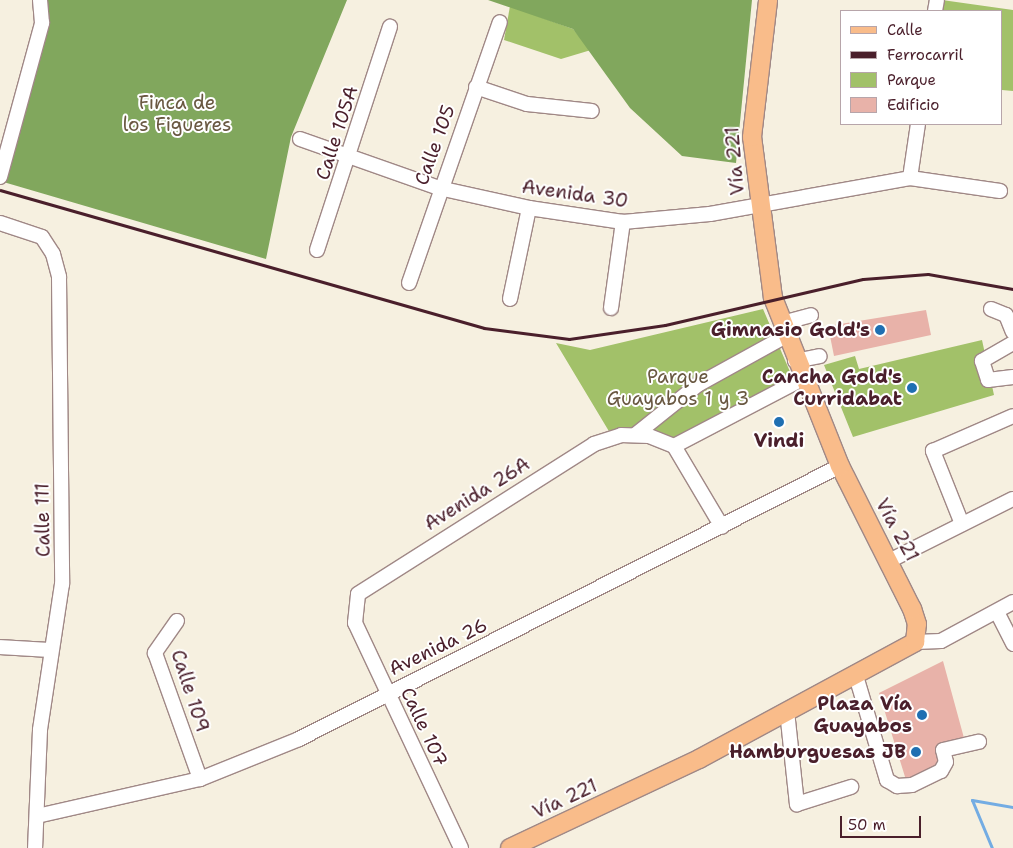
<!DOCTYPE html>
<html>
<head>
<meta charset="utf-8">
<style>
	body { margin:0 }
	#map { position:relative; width:1013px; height:848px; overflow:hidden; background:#f6f0e0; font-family:"Shantell Sans",sans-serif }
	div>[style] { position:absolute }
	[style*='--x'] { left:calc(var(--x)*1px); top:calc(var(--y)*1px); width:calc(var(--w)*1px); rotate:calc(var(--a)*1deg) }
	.green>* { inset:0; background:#a2c169 }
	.forest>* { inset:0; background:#81a75d }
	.stream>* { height:3px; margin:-1.5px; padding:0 1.5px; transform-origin:1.5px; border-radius:1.5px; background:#73ace3 }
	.building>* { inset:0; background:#e8b2a9 }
	.roads { filter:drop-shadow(1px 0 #a08886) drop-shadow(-1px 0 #a08886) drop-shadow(0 1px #a08886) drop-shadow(0 -1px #a08886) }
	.minor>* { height:14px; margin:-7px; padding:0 7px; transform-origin:7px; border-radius:7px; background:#fff }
	.major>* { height:18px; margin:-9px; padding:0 9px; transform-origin:9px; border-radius:9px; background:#f9bc8a }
	.rail>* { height:3px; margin:-1.5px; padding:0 1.5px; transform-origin:1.5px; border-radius:1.5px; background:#4a1f2b }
	.dots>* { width:14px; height:14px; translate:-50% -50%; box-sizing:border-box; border:2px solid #fff; border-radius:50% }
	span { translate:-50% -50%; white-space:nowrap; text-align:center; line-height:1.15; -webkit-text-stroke:4px #fff; paint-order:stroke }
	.park-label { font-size:19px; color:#695841 }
	.street-label { font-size:19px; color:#4a1f2b }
	.poi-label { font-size:19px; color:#4a1f2b; font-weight:700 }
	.right { translate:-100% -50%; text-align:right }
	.legend { position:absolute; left:840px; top:10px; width:162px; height:115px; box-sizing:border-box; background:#fff; border:1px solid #b7a5aa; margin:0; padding:6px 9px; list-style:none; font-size:15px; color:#4a1f2b }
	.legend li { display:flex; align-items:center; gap:10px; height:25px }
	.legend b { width:25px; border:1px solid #b7a5aa }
	.scale { position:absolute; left:840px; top:816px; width:81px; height:22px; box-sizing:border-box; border:2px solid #4a1f2b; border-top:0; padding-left:6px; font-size:15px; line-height:18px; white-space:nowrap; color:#4a1f2b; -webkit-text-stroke:4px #fff; paint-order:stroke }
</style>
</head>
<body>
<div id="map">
	<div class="green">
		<div style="clip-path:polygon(942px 0,1013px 10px,1013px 91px,1002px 90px,1002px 11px,941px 11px)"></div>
		<div style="clip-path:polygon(510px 6px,573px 29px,591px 50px,561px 59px,504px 40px)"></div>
		<div style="clip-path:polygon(763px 309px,797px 388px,680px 450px,653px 438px,613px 438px,556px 343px,590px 350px)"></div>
		<div style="clip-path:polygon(982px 340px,994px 395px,853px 437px,824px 365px,855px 356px,859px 369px)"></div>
	</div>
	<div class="forest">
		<div style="clip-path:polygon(39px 0,347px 0,291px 137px,266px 259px,0 181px,42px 8px)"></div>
		<div style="clip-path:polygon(488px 0,752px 0,736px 163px,682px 156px,630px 108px,573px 29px)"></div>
	</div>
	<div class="stream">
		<div style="--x:992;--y:848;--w:52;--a:-112.6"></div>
		<div style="--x:972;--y:800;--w:42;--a:9.7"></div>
	</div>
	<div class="building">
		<div style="clip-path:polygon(926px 310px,931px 335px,834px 356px,828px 326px)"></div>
		<div style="clip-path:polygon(943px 661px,964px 738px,943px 747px,949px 768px,906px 780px,879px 693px)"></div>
	</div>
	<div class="roads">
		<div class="minor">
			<div style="--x:935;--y:11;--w:11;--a:-80"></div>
			<div style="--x:476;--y:87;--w:54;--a:18.4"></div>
			<div style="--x:527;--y:104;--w:65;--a:6.1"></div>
			<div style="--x:300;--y:139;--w:147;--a:19.4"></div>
			<div style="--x:439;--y:188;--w:92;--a:12.5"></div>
			<div style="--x:529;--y:208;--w:95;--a:8.5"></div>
			<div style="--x:623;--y:222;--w:87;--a:-5.3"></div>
			<div style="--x:710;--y:214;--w:203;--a:-10.2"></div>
			<div style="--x:910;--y:178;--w:91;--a:8.2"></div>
			<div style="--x:0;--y:177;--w:160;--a:-74.7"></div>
			<div style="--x:42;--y:23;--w:23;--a:-95"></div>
			<div style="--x:910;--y:178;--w:55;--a:-81.6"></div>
			<div style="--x:0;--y:223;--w:44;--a:18.4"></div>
			<div style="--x:42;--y:237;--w:20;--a:57"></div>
			<div style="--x:53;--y:254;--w:24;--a:75"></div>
			<div style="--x:59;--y:277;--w:307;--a:89.4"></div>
			<div style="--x:62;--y:584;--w:148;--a:98.6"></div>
			<div style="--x:40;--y:730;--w:118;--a:92.4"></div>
			<div style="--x:317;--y:250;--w:235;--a:-71.9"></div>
			<div style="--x:409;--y:283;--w:276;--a:-70.8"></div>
			<div style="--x:510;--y:299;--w:93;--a:-78.2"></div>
			<div style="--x:611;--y:308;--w:87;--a:-82.1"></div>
			<div style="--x:991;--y:309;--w:16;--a:22"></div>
			<div style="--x:1006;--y:315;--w:18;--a:68"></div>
			<div style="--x:782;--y:323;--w:30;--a:-15"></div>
			<div style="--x:1013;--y:343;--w:36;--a:150"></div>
			<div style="--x:982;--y:361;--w:20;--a:72"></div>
			<div style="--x:988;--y:380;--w:25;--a:-7"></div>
			<div style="--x:795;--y:361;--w:25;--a:-11"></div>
			<div style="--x:635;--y:435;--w:82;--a:-38.6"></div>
			<div style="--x:699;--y:384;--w:99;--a:-28.9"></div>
			<div style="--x:674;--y:446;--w:144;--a:-27.6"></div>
			<div style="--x:962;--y:524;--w:79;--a:-111.7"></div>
			<div style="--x:933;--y:451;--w:87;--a:-23.6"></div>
			<div style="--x:891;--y:560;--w:136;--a:-26.6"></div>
			<div style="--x:997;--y:612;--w:36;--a:63"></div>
			<div style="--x:177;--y:621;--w:39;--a:125"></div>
			<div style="--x:155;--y:653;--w:134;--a:70.3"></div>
			<div style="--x:915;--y:642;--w:26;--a:-2"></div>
			<div style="--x:941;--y:641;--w:82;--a:-28.4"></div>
			<div style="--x:0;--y:647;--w:51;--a:3.4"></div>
			<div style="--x:856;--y:676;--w:109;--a:73.4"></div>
			<div style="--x:887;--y:780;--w:12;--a:31"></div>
			<div style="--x:897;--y:786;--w:15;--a:-4"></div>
			<div style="--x:912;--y:785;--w:32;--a:-26"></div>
			<div style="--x:941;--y:771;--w:10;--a:-61"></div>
			<div style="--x:946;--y:762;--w:12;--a:-104"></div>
			<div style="--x:943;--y:750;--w:37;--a:-13"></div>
			<div style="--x:787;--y:711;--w:94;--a:83.9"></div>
			<div style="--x:797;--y:804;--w:57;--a:-17.5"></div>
			<div style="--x:37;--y:816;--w:167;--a:-12.8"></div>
			<div style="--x:200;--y:779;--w:107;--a:-22"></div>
			<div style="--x:299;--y:739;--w:606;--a:-26.78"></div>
			<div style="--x:461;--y:848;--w:249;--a:-115.2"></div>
			<div style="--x:355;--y:623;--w:29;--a:-84"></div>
			<div style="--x:358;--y:594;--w:280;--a:-32.4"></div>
			<div style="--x:594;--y:444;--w:28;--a:-18"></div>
			<div style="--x:621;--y:435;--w:28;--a:2"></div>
			<div style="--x:649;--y:436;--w:27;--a:22"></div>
			<div style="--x:674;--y:446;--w:94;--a:59.3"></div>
		</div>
		<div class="major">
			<div style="--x:510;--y:848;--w:209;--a:-25.2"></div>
			<div style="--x:699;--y:759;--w:246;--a:-28.4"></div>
			<div style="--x:915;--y:642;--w:18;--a:-84"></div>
			<div style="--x:917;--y:624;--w:16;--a:-108"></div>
			<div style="--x:912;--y:609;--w:160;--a:-116.7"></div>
			<div style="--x:840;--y:466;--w:181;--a:-111.7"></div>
			<div style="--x:773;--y:298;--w:162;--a:-97.4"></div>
			<div style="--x:752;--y:137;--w:138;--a:-83.3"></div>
		</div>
	</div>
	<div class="rail">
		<div style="--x:0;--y:190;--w:503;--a:15.91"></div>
		<div style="--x:484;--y:328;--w:86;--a:7.4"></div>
		<div style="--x:569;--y:339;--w:97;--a:-8.3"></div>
		<div style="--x:665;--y:325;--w:203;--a:-13.1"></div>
		<div style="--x:863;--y:279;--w:65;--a:-4.4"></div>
		<div style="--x:928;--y:274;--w:86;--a:10"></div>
	</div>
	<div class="dots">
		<div style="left:880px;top:330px;background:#1f6fb2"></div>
		<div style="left:912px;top:388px;background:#1f6fb2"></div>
		<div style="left:779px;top:422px;background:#1f6fb2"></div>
		<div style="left:922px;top:715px;background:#1f6fb2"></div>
		<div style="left:916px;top:752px;background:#1f6fb2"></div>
	</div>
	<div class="park-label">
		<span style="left:177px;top:114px">Finca de<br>los Figueres</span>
		<span style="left:678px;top:388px">Parque<br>Guayabos 1 y 3</span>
	</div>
	<div class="street-label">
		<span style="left:337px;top:133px;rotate:-72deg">Calle 105A</span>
		<span style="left:435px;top:145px;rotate:-70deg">Calle 105</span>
		<span style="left:735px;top:161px;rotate:-95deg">Vía 221</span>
		<span style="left:575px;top:194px;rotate:8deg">Avenida 30</span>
		<span style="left:477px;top:494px;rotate:-32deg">Avenida 26A</span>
		<span style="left:43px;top:520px;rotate:-91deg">Calle 111</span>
		<span style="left:897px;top:530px;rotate:61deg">Vía 221</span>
		<span style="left:438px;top:647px;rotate:-26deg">Avenida 26</span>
		<span style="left:190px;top:691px;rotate:72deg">Calle 109</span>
		<span style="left:424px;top:727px;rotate:65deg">Calle 107</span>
		<span style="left:565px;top:799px;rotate:-25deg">Vía 221</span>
	</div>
	<div class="poi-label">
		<span class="right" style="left:870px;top:330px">Gimnasio Gold's</span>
		<span class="right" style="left:902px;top:388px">Cancha Gold's<br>Curridabat</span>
		<span style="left:779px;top:441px">Vindi</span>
		<span class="right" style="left:912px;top:715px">Plaza Vía<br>Guayabos</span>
		<span class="right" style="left:906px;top:752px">Hamburguesas JB</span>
	</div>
	<ul class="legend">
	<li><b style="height:6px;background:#f9bc8a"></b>Calle</li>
	<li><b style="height:6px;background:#4a1f2b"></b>Ferrocarril</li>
	<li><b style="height:14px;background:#a2c169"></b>Parque</li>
	<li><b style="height:14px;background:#e8b2a9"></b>Edificio</li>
	</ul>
	<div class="scale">50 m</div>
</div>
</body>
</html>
